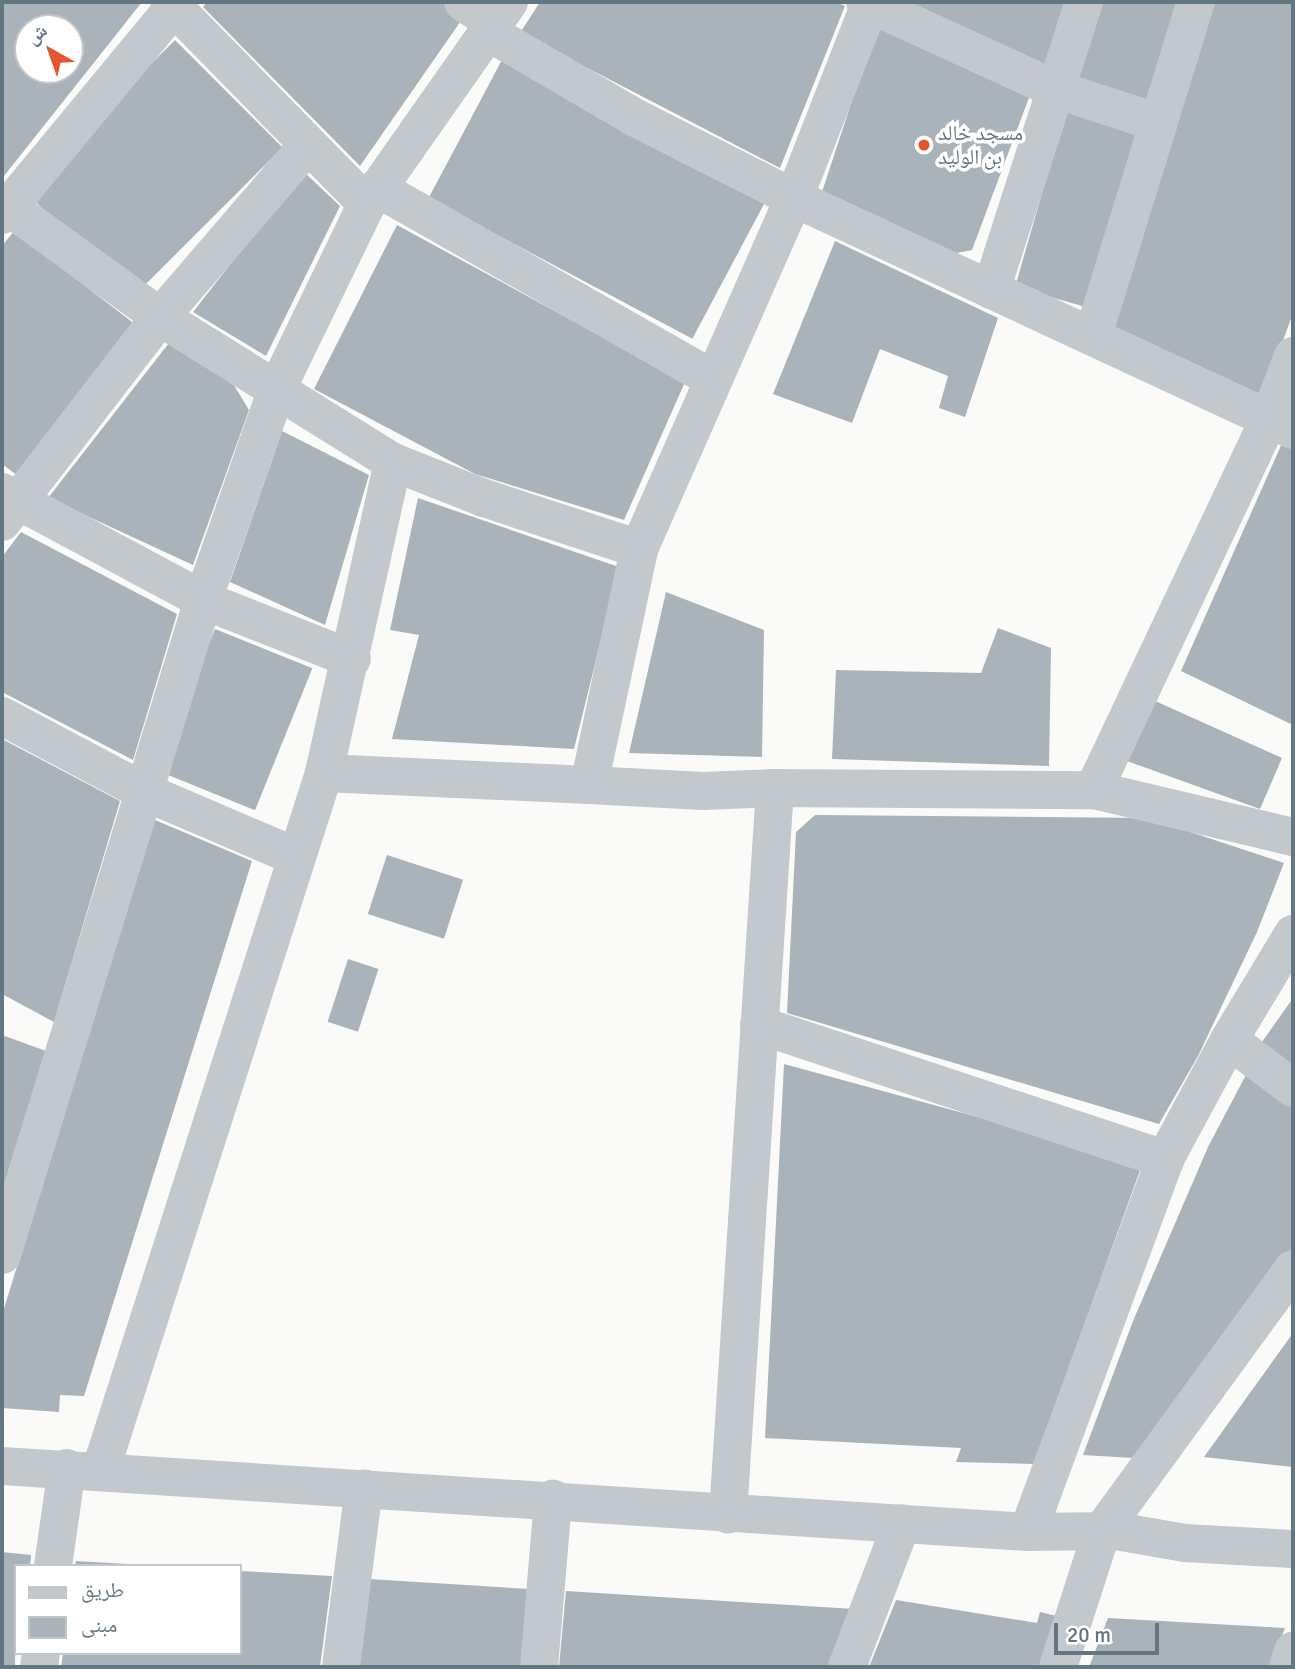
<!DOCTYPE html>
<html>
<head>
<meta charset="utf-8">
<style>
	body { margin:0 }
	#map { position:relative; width:1295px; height:1669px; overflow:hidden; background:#fafaf8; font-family:Signika,"Noto Naskh Arabic",sans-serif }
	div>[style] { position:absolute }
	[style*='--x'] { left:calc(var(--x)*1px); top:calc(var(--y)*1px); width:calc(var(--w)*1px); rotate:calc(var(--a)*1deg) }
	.building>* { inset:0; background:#aab3b9; transform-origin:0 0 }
	.minor>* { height:38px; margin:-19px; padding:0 19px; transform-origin:19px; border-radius:19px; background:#c3c8cc }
	.dots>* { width:19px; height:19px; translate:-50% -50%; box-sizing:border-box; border:4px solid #fff; border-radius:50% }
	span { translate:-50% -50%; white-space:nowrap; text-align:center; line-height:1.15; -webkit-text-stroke:7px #fff; paint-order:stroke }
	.poi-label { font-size:21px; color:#657683 }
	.left { translate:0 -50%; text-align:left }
	.frame { position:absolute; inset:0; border:4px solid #657683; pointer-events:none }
	.legend { position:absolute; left:14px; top:1564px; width:228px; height:91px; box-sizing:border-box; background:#fff; border:2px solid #c1c8cd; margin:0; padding:9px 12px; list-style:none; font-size:21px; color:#657683 }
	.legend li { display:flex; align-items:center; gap:14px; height:35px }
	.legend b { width:35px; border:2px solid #c1c8cd }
	.north { position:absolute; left:14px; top:14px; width:70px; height:70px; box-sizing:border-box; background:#fff; border:2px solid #c1c8cd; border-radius:50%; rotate:320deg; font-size:19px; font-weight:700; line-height:28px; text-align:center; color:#657683 }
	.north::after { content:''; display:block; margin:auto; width:24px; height:32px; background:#e4572e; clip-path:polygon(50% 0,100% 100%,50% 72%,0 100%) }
	.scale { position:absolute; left:1054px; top:1623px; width:105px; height:32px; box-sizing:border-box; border:4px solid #657683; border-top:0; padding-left:9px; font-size:21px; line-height:24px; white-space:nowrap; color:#657683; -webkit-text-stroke:5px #fff; paint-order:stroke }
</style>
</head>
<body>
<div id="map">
	<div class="building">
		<div style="clip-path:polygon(evenodd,2px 2px,142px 2px,4px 176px,2px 174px,2px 2px,28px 28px,70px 28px,70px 70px,28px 70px,28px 28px)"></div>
		<div style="clip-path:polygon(207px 2px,446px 2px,465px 15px,360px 166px,203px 7px)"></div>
		<div style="clip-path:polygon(540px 2px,836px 2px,845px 6px,780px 168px,520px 33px)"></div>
		<div style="clip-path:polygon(906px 2px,1065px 2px,1045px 66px)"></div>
		<div style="clip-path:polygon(1101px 2px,1180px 2px,1146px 110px,1073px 88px)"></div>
		<div style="clip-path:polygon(1215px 2px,1293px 2px,1293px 313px,1261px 401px,1109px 331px)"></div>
		<div style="clip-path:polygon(878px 22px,1030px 95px,972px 250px,952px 254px,821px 195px)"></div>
		<div style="left:175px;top:40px;width:152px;height:213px;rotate:45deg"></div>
		<div style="left:503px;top:58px;width:299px;height:159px;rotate:28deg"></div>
		<div style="left:1067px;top:106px;width:76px;height:188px;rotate:16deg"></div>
		<div style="clip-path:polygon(303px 171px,340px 206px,266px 356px,193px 312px)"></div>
		<div style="clip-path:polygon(397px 225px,685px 382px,624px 520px,475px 474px,314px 389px)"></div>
		<div style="clip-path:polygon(14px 231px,136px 325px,18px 476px,2px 464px,2px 246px)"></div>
		<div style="clip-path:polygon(835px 241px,998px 318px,965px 417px,939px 408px,948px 376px,880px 349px,852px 423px,773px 394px)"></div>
		<div style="clip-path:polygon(169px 343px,232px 382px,249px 410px,193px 565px,48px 498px)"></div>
		<div style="clip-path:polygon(282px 431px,369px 475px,325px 625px,230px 582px)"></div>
		<div style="clip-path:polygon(1283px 441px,1293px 446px,1293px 725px,1181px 671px)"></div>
		<div style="clip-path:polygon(418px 498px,619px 567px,574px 749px,392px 739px,419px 635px,390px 630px)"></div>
		<div style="clip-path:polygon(21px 532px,177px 614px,133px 760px,2px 692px,2px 557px)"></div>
		<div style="clip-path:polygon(666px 592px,764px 630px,762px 757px,629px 753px)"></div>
		<div style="clip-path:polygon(998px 628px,1051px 648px,1049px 766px,832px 759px,836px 670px,981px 673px)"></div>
		<div style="left:215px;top:629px;width:105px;height:153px;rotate:22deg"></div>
		<div style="clip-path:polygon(1153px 700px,1282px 758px,1260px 809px,1127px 761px)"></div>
		<div style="clip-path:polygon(2px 739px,120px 801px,54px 1022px,2px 994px)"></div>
		<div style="clip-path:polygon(815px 815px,1148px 818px,1284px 863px,1257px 932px,1198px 1056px,1159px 1124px,787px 1013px,796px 832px)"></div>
		<div style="clip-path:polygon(155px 820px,252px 861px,84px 1396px,60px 1395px,59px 1412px,2px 1408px,2px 1315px)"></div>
		<div style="left:387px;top:855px;width:80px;height:62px;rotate:18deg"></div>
		<div style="left:348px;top:959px;width:32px;height:66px;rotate:18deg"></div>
		<div style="clip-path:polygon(1293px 998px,1293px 1066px,1262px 1042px)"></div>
		<div style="clip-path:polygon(2px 1035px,46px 1051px,2px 1192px)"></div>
		<div style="clip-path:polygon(784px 1064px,1143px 1162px,1034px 1464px,956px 1462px,961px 1448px,765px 1438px)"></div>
		<div style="clip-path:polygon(1248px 1071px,1293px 1105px,1293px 1258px,1150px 1459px,1083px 1455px,1133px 1321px,1208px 1147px)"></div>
		<div style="clip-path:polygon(1293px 1333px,1293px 1467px,1204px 1457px)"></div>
		<div style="clip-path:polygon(2px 1552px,31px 1555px,30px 1566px,16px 1566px,15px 1667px,2px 1667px)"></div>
		<div style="clip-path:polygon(76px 1561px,128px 1564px,128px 1566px,75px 1566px)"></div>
		<div style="clip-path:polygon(240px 1571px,332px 1576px,320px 1667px,61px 1667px,63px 1653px,240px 1653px)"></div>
		<div style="clip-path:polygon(369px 1579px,529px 1589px,522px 1667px,358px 1667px)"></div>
		<div style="clip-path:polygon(566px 1591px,854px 1609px,830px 1667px,559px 1667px)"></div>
		<div style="clip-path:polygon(896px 1600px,1037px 1623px,1040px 1612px,1069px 1619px,1050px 1667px,869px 1667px)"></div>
		<div style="clip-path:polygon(1108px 1618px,1285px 1628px,1270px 1667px,1089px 1667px)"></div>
	</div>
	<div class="minor">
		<div style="--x:169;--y:2;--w:283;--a:45.6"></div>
		<div style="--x:463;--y:2;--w:37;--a:34"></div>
		<div style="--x:865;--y:2;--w:209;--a:24.6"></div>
		<div style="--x:1055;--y:89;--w:109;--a:18.1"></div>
		<div style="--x:488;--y:32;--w:171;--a:30.2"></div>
		<div style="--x:636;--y:118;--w:177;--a:26.9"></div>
		<div style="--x:794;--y:198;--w:550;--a:24.94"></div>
		<div style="--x:377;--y:188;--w:384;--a:29.6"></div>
		<div style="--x:2;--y:202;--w:195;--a:36"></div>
		<div style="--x:160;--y:317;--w:274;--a:31.9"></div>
		<div style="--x:393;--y:462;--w:98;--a:21.6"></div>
		<div style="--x:484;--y:498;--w:163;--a:18.2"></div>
		<div style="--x:2;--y:215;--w:276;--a:-50.4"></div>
		<div style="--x:991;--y:290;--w:303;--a:-72.1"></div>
		<div style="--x:1093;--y:336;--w:350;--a:-72.9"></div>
		<div style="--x:1293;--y:356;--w:67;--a:110.9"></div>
		<div style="--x:1269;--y:419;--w:410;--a:115.3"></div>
		<div style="--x:1094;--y:790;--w:204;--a:13.3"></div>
		<div style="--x:2;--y:492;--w:228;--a:28.2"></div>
		<div style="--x:203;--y:600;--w:160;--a:21.6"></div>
		<div style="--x:2;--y:522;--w:259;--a:-52.4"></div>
		<div style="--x:160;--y:317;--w:225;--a:-49.3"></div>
		<div style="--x:2;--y:716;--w:162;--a:28"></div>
		<div style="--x:145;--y:792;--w:162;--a:23.2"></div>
		<div style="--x:324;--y:773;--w:319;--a:-77.5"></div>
		<div style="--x:589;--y:785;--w:114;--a:3"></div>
		<div style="--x:703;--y:791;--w:72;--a:-2.4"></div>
		<div style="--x:775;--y:788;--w:728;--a:93.7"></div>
		<div style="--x:775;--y:788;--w:319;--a:0.4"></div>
		<div style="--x:759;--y:1025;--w:428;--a:18.3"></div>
		<div style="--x:1229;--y:1040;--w:80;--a:36.9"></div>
		<div style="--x:2;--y:1255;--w:685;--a:-72.94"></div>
		<div style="--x:203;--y:600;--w:221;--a:-70.7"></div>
		<div style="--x:276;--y:391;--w:208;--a:-64.1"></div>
		<div style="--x:367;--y:204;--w:247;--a:-54.9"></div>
		<div style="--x:2;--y:1466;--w:1028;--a:3.68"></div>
		<div style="--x:1028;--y:1532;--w:88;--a:-0.7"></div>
		<div style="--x:1116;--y:1531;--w:70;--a:9.9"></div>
		<div style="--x:1185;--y:1543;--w:108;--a:3.2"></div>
		<div style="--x:100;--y:1472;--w:734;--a:-72.23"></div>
		<div style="--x:324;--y:773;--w:265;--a:2.6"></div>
		<div style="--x:589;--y:785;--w:241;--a:-78"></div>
		<div style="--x:639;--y:549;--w:384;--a:-66.2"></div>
		<div style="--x:794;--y:198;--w:211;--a:-68.6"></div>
		<div style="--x:1028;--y:1532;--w:397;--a:-69.8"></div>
		<div style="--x:1165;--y:1159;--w:135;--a:-61.7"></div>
		<div style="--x:1229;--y:1040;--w:124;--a:-58.9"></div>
		<div style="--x:53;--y:1566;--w:99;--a:-81.9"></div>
		<div style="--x:39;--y:1667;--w:14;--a:-82"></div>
		<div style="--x:341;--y:1667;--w:180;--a:-82.7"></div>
		<div style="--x:539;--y:1667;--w:169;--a:-85.2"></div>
		<div style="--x:847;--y:1667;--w:154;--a:-69.1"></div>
		<div style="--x:1058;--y:1667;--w:143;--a:-72.1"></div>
		<div style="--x:1102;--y:1531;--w:324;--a:-53.9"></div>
		<div style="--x:1288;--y:1667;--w:17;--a:-73"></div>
	</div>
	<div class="dots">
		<div style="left:924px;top:145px;background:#e4572e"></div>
	</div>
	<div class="poi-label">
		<span class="left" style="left:938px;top:145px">مسجد خالد<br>بن الوليد</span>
	</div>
	<div class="frame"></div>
	<ul class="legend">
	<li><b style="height:9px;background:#c3c8cc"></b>طريق</li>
	<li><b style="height:19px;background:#aab3b9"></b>مبنى</li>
	</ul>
	<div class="north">ش</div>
	<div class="scale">20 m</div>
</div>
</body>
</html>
